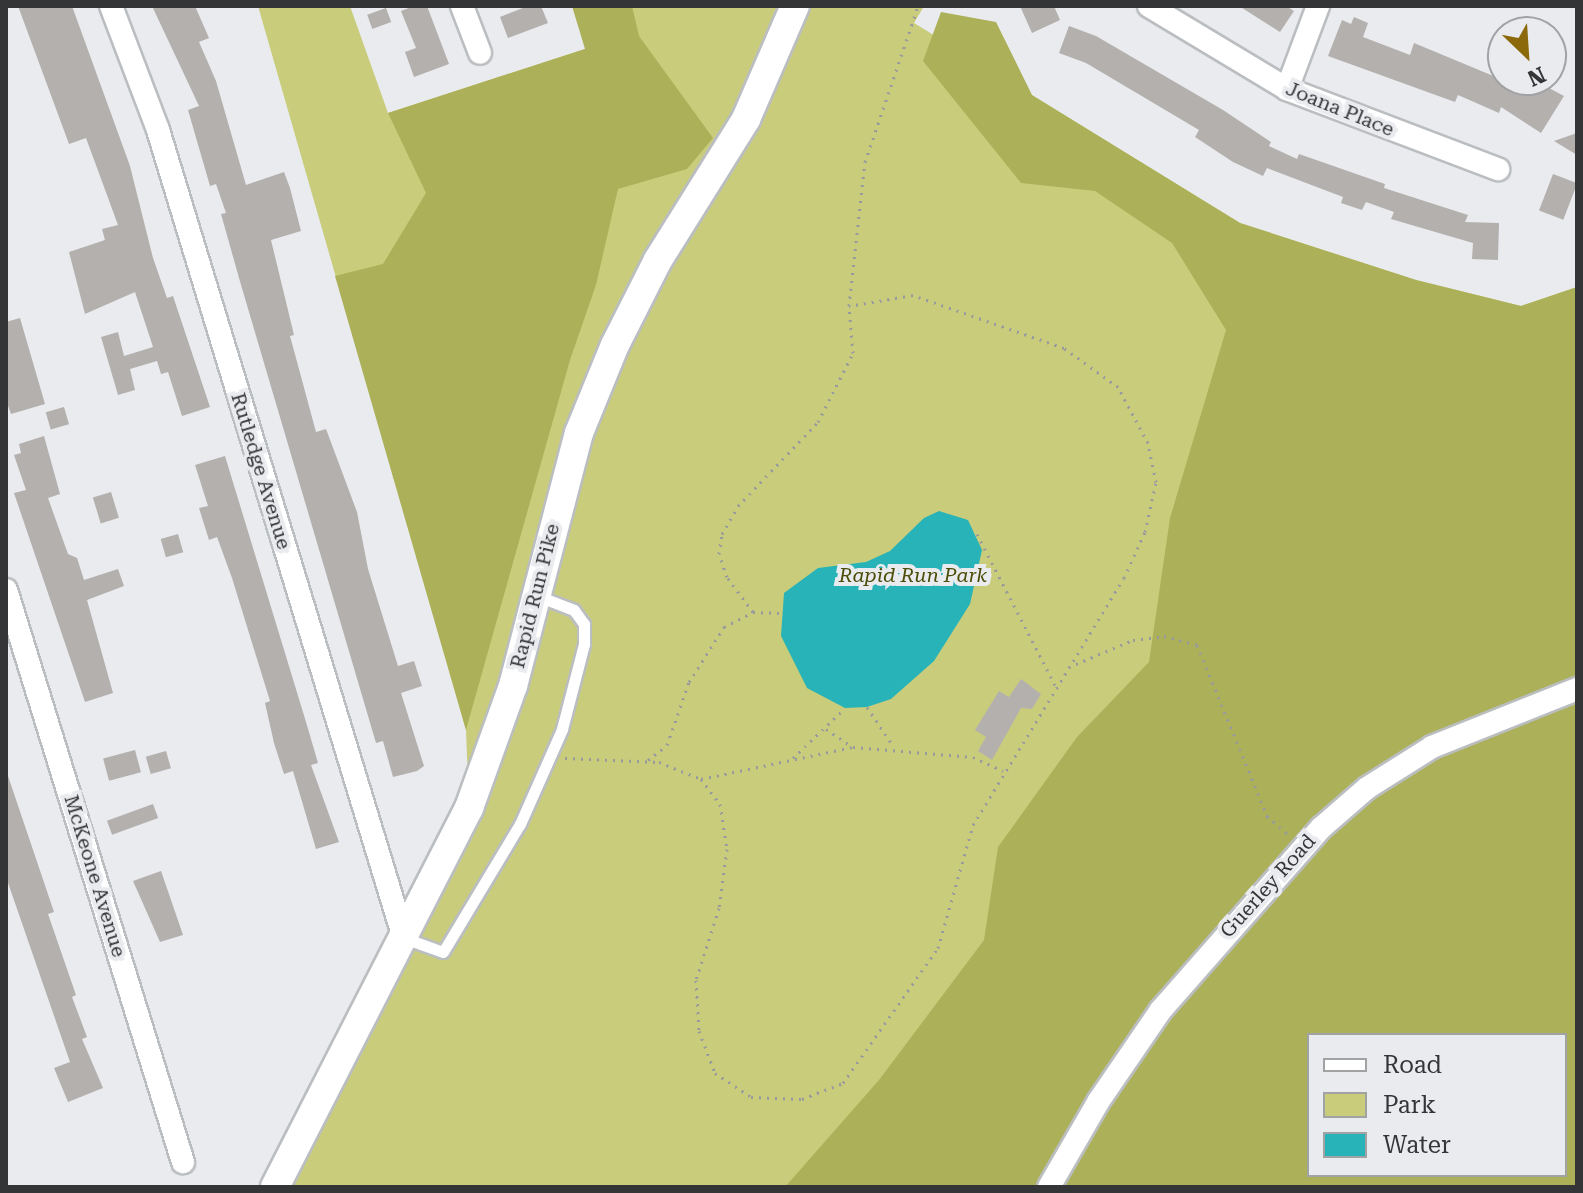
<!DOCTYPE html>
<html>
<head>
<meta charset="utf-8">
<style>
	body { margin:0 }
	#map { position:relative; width:1583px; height:1193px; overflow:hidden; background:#e9ebee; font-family:"Roboto Serif",serif }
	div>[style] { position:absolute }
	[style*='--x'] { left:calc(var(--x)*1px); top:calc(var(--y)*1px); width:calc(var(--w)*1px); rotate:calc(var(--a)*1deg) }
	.green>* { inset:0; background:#c9cd7b }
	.forest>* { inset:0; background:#acb059 }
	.water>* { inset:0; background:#27b3b8 }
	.building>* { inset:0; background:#b3b0ae; transform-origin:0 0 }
	.path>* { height:3px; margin-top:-1.5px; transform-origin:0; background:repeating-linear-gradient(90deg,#999a9d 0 2px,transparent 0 8px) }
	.roads { filter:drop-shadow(2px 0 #bbbec0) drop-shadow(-2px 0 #bbbec0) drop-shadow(0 2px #bbbec0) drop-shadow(0 -2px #bbbec0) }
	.service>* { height:11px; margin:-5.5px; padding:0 5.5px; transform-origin:5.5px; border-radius:5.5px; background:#fff }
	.minor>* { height:22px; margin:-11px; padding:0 11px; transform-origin:11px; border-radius:11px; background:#fff }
	.tertiary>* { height:28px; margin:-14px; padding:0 14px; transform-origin:14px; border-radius:14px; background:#fff }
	span { translate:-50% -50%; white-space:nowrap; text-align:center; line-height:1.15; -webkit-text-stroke:8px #e9ebee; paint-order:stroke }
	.street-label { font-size:20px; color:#343536 }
	.park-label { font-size:20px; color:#4b4d08; font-style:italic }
	.frame { position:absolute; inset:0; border:8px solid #343536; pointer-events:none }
	.legend { position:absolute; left:1307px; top:1033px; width:260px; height:144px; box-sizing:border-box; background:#e9ebee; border:2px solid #a1a2a4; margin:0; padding:10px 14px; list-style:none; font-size:24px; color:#343536 }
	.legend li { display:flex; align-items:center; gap:16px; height:40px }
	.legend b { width:40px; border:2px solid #a1a2a4 }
	.north { position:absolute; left:1487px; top:16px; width:80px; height:80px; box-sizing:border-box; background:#e9ebee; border:2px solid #a1a2a4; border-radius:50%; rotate:155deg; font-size:22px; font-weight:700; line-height:32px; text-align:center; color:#343536 }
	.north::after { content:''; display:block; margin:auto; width:28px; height:36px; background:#8c690a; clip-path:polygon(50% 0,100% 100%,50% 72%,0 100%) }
</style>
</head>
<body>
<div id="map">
	<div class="green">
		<div style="clip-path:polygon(258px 6px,350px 6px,388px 113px,625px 36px,620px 6px,924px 6px,914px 23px,1240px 223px,1416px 280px,1521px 306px,1577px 287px,1049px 1187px,275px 1187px,469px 808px,466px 730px)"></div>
	</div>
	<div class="forest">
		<div style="clip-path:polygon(572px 6px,632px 6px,639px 36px,713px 138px,687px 169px,618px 189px,596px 285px,570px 360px,466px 730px,335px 276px,383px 264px,426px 193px,388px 113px,585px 49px)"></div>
		<div style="clip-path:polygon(evenodd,941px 12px,996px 22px,1032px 95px,1240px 223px,1416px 280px,1521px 306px,1577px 287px,1577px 1187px,785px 1187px,879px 1080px,984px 940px,998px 847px,1077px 737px,1149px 662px,1170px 518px,1226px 330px,1172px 243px,1095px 191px,1021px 183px,923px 61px,941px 12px,1309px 1035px,1565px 1035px,1565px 1175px,1309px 1175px,1309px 1035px)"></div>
	</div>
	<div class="water">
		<div style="clip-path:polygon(939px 511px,968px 520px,982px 550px,970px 604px,934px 661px,891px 699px,867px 707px,845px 708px,807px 688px,781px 636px,784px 593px,818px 568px,866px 562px,890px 551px,924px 518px)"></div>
	</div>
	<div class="building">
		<div style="clip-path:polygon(18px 6px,72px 6px,130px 166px,153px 258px,167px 298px,173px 296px,210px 407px,182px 416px,168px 372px,161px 374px,157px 361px,130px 369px,135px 390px,118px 395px,101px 337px,118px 332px,124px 356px,153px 347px,135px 292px,85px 314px,69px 252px,105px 240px,102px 229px,118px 225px,86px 138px,69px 144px)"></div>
		<div style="clip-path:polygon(152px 6px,195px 6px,209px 38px,199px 42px,216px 81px,246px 185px,284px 172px,290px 188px,301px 231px,271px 240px,294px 335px,290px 336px,316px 432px,326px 429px,357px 512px,368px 569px,398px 666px,414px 661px,422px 686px,401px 693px,424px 766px,417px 771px,393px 777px,383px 741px,376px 743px,239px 278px,221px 214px,226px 213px,216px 184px,210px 186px,188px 110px,199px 106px)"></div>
		<div style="clip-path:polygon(414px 6px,427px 6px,449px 64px,414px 77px,405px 52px,416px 48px,401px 11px)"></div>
		<div style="clip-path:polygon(528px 6px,541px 6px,548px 23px,508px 38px,500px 17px)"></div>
		<div style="clip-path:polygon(1020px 6px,1054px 6px,1060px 20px,1032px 33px)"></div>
		<div style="clip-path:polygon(1239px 6px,1286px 6px,1294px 11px,1280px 32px)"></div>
		<div style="left:386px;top:8px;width:15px;height:20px;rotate:70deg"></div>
		<div style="clip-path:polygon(1354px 17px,1368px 23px,1363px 37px,1410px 55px,1414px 43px,1503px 80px,1534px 80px,1564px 96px,1541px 133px,1501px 107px,1499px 113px,1458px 95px,1455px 102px,1328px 56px,1342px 20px,1351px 24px)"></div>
		<div style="clip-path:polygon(1069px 26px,1096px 36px,1223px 110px,1271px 142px,1269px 146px,1297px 159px,1299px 154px,1385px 184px,1384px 188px,1468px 215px,1465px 222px,1499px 223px,1498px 260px,1472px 259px,1473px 243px,1391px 219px,1394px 212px,1366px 202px,1362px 210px,1341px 203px,1343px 197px,1267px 168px,1263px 176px,1233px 162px,1195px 137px,1199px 130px,1086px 63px,1059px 53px)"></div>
		<div style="clip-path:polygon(1577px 133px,1577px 155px,1554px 141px)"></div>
		<div style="left:1553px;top:174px;width:26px;height:39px;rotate:21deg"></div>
		<div style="clip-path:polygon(20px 318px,45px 404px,11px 414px,6px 400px,6px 322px)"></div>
		<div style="left:64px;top:407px;width:18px;height:19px;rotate:74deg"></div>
		<div style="clip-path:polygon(44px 436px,60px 494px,48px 498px,68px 554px,77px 558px,84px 580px,118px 569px,124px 586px,87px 600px,113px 693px,85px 702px,14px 493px,26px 490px,14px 455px,21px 453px,19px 444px)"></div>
		<div style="clip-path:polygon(225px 456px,306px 722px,318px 763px,311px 765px,339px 842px,316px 849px,293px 771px,284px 774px,274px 743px,265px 703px,270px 701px,232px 578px,217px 537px,209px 540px,199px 508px,208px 506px,195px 465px)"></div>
		<div style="left:111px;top:492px;width:27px;height:19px;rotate:73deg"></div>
		<div style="left:178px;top:534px;width:19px;height:18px;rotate:74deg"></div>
		<div style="clip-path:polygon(1021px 679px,1041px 694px,1032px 709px,1021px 708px,992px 760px,978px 751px,986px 737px,975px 730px,999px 691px,1009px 697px)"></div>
		<div style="left:135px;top:750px;width:23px;height:33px;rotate:75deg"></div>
		<div style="left:166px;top:751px;width:18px;height:21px;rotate:74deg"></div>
		<div style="clip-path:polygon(7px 773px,54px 912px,48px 914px,76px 995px,72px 997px,87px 1037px,82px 1039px,103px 1088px,68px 1102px,54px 1068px,70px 1062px,6px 877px)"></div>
		<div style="left:153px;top:804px;width:15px;height:49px;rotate:70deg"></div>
		<div style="clip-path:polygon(161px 871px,183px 935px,160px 942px,133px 881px)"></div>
	</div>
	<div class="path">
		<div style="--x:977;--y:534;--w:174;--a:62.7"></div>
		<div style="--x:753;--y:612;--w:44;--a:-126.6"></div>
		<div style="--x:727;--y:577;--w:24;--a:-109"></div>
		<div style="--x:719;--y:554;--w:20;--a:-81"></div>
		<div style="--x:722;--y:534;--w:32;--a:-60"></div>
		<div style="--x:738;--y:506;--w:116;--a:-46.4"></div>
		<div style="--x:818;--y:422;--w:77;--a:-63.1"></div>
		<div style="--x:853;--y:353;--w:47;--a:-94.9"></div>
		<div style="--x:849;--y:306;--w:145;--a:-83.7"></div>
		<div style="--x:865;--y:162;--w:165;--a:-71.2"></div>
		<div style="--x:1076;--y:664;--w:62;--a:-22.8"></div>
		<div style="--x:1133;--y:640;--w:31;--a:-7"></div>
		<div style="--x:1164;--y:636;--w:34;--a:15"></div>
		<div style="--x:1197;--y:645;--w:185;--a:67.7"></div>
		<div style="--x:1267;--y:816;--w:28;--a:41"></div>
		<div style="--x:867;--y:707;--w:48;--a:56"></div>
		<div style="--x:826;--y:729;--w:32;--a:34"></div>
		<div style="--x:565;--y:758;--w:94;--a:2.4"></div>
		<div style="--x:659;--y:762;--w:45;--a:22"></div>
		<div style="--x:701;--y:779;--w:31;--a:53"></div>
		<div style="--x:720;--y:804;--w:46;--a:81.2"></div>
		<div style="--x:727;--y:849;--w:60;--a:97.7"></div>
		<div style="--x:719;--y:908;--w:76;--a:107.7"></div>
		<div style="--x:696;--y:980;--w:51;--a:86.6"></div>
		<div style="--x:699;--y:1031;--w:45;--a:69.1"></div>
		<div style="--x:715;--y:1073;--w:43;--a:33.7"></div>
		<div style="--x:751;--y:1097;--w:51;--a:2.2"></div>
		<div style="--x:802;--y:1099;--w:44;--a:-21.3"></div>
		<div style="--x:843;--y:1083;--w:165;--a:-54.9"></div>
		<div style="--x:938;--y:948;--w:128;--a:-74.1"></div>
		<div style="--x:973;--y:825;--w:289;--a:-58.6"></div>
		<div style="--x:1124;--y:578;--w:51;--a:-65.5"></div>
		<div style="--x:1145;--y:532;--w:51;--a:-77.6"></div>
		<div style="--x:1156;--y:482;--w:40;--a:-102"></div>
		<div style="--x:1148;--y:443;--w:64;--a:-118.2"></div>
		<div style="--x:1118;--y:387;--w:67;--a:-144.2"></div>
		<div style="--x:1064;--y:348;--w:160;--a:-160.7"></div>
		<div style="--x:913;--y:295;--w:65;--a:170.2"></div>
		<div style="--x:793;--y:758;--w:72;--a:-43.9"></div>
		<div style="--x:648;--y:760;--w:24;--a:-38"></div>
		<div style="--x:667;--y:745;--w:67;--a:-70.8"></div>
		<div style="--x:689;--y:682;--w:65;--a:-57.5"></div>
		<div style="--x:724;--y:627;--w:33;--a:-27"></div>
		<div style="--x:753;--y:612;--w:28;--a:2"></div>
		<div style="--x:701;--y:779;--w:155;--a:-11.9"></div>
		<div style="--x:853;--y:747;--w:120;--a:4.8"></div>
		<div style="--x:973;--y:757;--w:33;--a:25"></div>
	</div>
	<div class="roads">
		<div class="service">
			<div style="--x:404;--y:938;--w:41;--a:19.7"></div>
			<div style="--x:443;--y:952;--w:149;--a:-59"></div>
			<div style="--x:520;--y:824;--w:104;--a:-66.1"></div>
			<div style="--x:562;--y:729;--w:88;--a:-75.5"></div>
			<div style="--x:584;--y:644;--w:20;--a:-90"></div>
			<div style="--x:584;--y:624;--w:17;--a:-126"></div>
			<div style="--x:574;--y:610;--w:40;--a:-159"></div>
		</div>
		<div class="minor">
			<div style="--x:111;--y:6;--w:133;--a:69.2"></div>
			<div style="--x:158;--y:130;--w:845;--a:73.07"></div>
			<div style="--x:462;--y:6;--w:50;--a:69"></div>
			<div style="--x:1149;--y:6;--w:161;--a:31"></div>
			<div style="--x:1287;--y:89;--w:226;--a:20.8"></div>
			<div style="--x:1287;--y:89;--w:89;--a:-69.5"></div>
			<div style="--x:6;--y:590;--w:599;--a:72.81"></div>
			<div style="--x:1049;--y:1187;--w:98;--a:-60"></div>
			<div style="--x:1098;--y:1102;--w:112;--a:-55.6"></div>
			<div style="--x:1161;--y:1010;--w:242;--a:-48.7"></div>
			<div style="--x:1321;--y:828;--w:61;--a:-41"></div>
			<div style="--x:1367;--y:788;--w:77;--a:-32.2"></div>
			<div style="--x:1432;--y:747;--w:156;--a:-21.8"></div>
		</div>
		<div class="tertiary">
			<div style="--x:275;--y:1187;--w:426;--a:-62.9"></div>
			<div style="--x:469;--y:808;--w:130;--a:-70.2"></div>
			<div style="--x:513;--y:686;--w:261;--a:-75.4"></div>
			<div style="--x:579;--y:433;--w:95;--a:-67.8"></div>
			<div style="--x:615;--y:345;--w:95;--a:-63.2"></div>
			<div style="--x:658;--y:260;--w:166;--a:-58"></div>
			<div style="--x:746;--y:119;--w:123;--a:-66.6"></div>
		</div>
	</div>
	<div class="street-label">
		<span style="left:1340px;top:109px;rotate:22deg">Joana Place</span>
		<span style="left:261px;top:471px;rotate:73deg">Rutledge Avenue</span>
		<span style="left:535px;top:596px;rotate:-76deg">Rapid Run Pike</span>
		<span style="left:95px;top:876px;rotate:73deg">McKeone Avenue</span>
		<span style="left:1268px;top:886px;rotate:-48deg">Guerley Road</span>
	</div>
	<div class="park-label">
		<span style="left:913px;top:575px">Rapid Run Park</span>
	</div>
	<div class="frame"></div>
	<ul class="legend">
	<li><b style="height:10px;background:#fff"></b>Road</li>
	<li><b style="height:22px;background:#c9cd7b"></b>Park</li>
	<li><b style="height:22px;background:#27b3b8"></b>Water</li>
	</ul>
	<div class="north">N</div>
</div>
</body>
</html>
